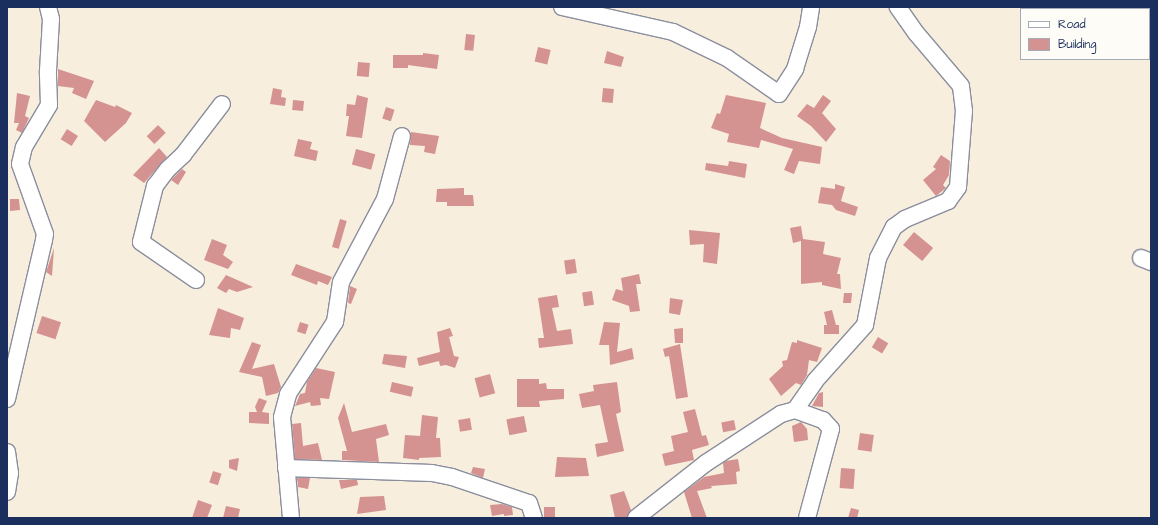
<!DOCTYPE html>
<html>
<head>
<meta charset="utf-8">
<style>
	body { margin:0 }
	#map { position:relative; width:1158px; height:525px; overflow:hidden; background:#f8eedd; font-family:"Architects Daughter",sans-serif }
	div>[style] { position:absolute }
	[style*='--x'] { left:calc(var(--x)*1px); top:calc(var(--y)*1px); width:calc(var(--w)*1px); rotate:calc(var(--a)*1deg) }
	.building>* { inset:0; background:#d49291; transform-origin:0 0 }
	.roads { filter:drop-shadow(1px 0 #8a8e9e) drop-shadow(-1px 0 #8a8e9e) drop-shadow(0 1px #8a8e9e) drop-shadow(0 -1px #8a8e9e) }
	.minor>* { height:16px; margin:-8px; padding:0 8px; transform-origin:8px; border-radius:8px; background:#fff }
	span { translate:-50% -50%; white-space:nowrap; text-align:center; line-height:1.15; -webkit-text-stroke:3px #fdfcf7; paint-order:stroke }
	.frame { position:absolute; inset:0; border:8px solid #1b2f5e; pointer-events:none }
	.legend { position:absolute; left:1020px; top:8px; width:130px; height:52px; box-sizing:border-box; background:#fdfcf7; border:1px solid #a3aaba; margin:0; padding:5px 7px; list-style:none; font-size:12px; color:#1b2f5e }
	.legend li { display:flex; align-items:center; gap:8px; height:20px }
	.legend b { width:20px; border:1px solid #a3aaba }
</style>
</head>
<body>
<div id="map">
	<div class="building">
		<div style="left:466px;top:34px;width:9px;height:16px;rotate:6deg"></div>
		<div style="left:538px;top:47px;width:13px;height:15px;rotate:13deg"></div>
		<div style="clip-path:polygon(607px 51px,624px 57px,621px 67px,604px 63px)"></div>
		<div style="clip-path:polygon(423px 53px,439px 55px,437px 69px,408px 65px,408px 68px,393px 68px,393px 55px,423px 55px)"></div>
		<div style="left:358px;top:62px;width:12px;height:14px;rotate:5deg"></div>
		<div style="clip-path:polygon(58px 69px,94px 81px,86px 99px,72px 93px,74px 88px,58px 86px)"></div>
		<div style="clip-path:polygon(273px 88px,282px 90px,281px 97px,286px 98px,285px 106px,270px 104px)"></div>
		<div style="left:603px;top:88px;width:11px;height:14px;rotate:5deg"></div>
		<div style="clip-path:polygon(17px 93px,30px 96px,25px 116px,29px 118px,22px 133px,16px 130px,19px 123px,14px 123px)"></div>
		<div style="clip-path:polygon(357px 95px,368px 98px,362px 138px,346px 136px,349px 116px,346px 116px,347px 104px,355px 105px)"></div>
		<div style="clip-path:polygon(726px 95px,766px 103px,760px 128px,782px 138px,822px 147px,820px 164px,799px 161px,794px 174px,784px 170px,793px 149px,761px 140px,759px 148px,727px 142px,729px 134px,711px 128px,717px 113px,720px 114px)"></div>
		<div style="clip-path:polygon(823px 95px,831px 101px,822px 113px,836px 129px,826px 142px,811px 126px,797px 116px,807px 104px,814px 108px)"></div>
		<div style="clip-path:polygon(96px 100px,115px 107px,116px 105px,132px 113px,126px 123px,105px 142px,84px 121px)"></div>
		<div style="left:293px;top:100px;width:11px;height:10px;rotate:5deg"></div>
		<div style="left:386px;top:107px;width:9px;height:12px;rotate:18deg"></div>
		<div style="left:158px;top:125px;width:11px;height:16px;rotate:45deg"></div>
		<div style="left:67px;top:129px;width:13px;height:12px;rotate:32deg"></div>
		<div style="clip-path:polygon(411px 132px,439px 136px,435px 154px,424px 152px,425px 146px,410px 145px)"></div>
		<div style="clip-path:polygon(298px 139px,312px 142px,310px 149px,318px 151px,316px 161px,294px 156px)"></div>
		<div style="clip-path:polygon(159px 148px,167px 157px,144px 183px,133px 175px)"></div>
		<div style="left:356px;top:149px;width:20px;height:16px;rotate:15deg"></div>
		<div style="clip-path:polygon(941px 155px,950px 161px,949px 175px,943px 185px,946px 188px,936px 196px,923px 180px,936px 169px,933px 167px)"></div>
		<div style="clip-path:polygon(729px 161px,747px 164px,745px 178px,705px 170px,706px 163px,728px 166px)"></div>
		<div style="clip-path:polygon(182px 169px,186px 172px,178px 185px,171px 180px)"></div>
		<div style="clip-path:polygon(835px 184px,845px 187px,841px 201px,858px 207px,855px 216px,836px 210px,832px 205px,818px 203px,821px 187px,835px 189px)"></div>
		<div style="clip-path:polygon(464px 188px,464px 195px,473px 195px,474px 206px,447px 206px,447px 202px,436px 202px,437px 189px)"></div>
		<div style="clip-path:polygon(10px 199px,19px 199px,20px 210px,10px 211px)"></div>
		<div style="left:340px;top:219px;width:7px;height:29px;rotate:16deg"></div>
		<div style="clip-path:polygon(801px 226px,803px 239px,825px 242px,823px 254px,841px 258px,837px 274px,840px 274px,841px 289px,822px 285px,822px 282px,801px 284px,801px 241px,793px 243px,790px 228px)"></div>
		<div style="clip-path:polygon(689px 230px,720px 233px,717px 264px,703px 262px,704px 244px,690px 245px)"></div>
		<div style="left:914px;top:232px;width:25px;height:17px;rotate:40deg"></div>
		<div style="clip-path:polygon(212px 239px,227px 245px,223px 255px,233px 262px,228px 269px,204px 260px)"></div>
		<div style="clip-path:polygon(54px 248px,52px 276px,46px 272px)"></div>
		<div style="left:575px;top:259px;width:14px;height:11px;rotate:82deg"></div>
		<div style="clip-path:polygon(296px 264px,332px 277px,328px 285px,318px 281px,317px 285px,291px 275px)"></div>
		<div style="clip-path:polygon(639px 274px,641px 284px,636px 284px,640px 311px,630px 312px,629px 306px,612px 300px,616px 289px,623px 291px,621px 278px)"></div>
		<div style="clip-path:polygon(226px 275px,253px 287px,237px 292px,229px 289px,226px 293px,217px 288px)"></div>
		<div style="clip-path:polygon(350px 286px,357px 289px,351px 304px,348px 303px)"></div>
		<div style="left:592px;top:291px;width:14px;height:10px;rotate:82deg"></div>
		<div style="clip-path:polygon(844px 293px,852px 293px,851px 303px,843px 303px)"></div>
		<div style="clip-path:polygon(557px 295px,559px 307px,552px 308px,557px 331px,571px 329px,573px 344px,539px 348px,538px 338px,544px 338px,538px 298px)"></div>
		<div style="clip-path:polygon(670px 298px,683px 300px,680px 315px,669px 313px)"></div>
		<div style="clip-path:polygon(218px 308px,244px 318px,240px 330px,231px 328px,230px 338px,209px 335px)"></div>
		<div style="clip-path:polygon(832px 310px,836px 325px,839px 325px,839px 334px,824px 334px,824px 325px,827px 325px,824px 312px)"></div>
		<div style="left:42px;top:316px;width:20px;height:18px;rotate:18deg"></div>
		<div style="left:300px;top:322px;width:9px;height:10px;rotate:18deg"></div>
		<div style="clip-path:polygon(604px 322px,620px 323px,617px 352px,632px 348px,634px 359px,610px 365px,609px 345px,599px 345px)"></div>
		<div style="clip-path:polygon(450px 328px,453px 336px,449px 337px,454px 356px,459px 357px,455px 368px,446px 365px,440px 366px,439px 361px,419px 366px,417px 358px,440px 352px,437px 332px)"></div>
		<div style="clip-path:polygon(683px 328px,683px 343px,675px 343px,674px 329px)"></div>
		<div style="left:878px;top:337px;width:12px;height:12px;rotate:31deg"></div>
		<div style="clip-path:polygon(797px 340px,822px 348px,817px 362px,809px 360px,807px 375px,801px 385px,796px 383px,781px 396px,769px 379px,783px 366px,782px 361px,787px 360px,792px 342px,797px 343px)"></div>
		<div style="clip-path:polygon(252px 342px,261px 345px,252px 369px,274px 364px,281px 387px,278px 393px,266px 396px,262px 377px,239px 372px)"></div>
		<div style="clip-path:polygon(680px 344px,688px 397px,676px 399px,669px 356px,665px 357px,663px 349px)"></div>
		<div style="clip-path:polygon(384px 354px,407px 356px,405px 368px,382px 364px)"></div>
		<div style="clip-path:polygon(316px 368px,335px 372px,329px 399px,320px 398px,321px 405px,311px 406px,310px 402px,295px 406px,300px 394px,305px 393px,307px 382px)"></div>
		<div style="left:490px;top:374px;width:20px;height:16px;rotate:75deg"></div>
		<div style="clip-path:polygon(517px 379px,539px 379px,539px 384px,546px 383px,547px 389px,564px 389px,564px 399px,539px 401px,540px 407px,517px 407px)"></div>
		<div style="left:392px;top:382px;width:22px;height:10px;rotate:13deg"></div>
		<div style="clip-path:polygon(617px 382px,621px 412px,616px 414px,624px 451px,597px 457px,595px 444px,608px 442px,600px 405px,582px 408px,579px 394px,594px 391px,593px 385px)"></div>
		<div style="clip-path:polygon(823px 392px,823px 407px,812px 406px,819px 393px)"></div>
		<div style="clip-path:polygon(259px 398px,267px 401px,262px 412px,269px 413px,269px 424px,249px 423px,249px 412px,257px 412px,255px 407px)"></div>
		<div style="clip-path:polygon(344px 403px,352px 432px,386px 424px,389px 435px,376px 439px,379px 462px,342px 460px,342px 451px,347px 451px,338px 418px)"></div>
		<div style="clip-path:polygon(695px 409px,702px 436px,706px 435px,709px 445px,692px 450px,694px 460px,665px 466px,662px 454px,674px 451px,671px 436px,688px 432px,683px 412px)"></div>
		<div style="clip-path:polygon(422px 415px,438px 417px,436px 438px,440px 438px,441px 457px,419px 458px,419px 460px,403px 458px,405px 435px,420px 436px)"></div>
		<div style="left:524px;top:416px;width:16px;height:18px;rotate:79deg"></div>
		<div style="left:470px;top:418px;width:12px;height:12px;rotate:81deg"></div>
		<div style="left:734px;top:420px;width:10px;height:13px;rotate:79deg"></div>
		<div style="clip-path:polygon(801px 422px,807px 429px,808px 440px,794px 442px,792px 426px)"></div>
		<div style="clip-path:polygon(301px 423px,303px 446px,318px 443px,322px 460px,295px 459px,292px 424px)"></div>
		<div style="left:860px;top:433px;width:14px;height:17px;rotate:8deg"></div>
		<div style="clip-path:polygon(557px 457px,586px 458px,589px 476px,555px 477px)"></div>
		<div style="clip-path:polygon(239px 458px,237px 471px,229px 468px,229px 460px)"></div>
		<div style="clip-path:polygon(738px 459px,740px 471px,736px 472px,737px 484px,711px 486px,712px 488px,697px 491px,707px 518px,692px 518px,684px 492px,704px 477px,724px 473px,723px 463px,726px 461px)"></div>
		<div style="clip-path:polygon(473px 467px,485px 469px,483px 478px,471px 473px)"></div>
		<div style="left:841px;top:468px;width:14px;height:20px;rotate:4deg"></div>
		<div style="left:213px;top:471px;width:9px;height:12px;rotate:18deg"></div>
		<div style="clip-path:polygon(297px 478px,310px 478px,308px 489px,298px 487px)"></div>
		<div style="clip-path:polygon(339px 480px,357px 480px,358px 485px,341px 489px)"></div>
		<div style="clip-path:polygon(624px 491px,631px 510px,627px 517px,615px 518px,610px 495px)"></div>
		<div style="clip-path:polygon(384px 496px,386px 510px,357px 514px,360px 497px)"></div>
		<div style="clip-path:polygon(198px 500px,212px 505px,207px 518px,192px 518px)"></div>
		<div style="clip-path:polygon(502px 504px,512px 507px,513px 515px,504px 516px,504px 514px,492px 516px,490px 505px)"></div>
		<div style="clip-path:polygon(226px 506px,240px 509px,238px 518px,223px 518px)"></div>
		<div style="left:544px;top:507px;width:11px;height:10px"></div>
		<div style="clip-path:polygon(851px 508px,859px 510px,857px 518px,848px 518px)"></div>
	</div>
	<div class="roads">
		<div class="minor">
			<div style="--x:562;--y:7;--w:114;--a:12.7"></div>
			<div style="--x:673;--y:32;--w:60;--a:25.7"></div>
			<div style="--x:727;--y:58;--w:63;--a:34.7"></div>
			<div style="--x:779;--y:94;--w:30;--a:-57"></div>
			<div style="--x:795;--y:69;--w:44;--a:-72.8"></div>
			<div style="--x:808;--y:27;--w:20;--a:-81"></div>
			<div style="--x:1141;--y:258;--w:11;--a:22"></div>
			<div style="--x:196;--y:280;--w:67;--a:-145.4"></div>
			<div style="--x:141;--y:242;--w:58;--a:-76"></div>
			<div style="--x:155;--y:186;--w:21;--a:-53"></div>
			<div style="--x:168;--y:169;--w:21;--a:-43"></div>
			<div style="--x:183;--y:155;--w:64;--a:-52.6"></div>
			<div style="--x:7;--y:399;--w:163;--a:-76.9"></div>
			<div style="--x:44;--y:240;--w:6;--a:-81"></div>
			<div style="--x:45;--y:234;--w:74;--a:-109.7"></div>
			<div style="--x:20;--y:164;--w:17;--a:-77"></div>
			<div style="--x:24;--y:147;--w:49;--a:-59.2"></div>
			<div style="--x:49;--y:105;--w:34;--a:-92"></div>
			<div style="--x:48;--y:71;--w:52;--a:-86.7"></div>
			<div style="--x:51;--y:19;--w:12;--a:-104"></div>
			<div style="--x:795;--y:410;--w:35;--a:-55"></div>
			<div style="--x:815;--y:381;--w:75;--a:-48.2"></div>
			<div style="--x:865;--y:325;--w:68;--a:-79"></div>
			<div style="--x:878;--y:258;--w:35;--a:-63"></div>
			<div style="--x:894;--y:227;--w:14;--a:-36"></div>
			<div style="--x:905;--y:219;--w:47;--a:-22.7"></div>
			<div style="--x:948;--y:201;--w:17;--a:-54"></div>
			<div style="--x:958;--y:187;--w:76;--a:-85.5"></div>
			<div style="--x:964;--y:111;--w:25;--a:-97"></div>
			<div style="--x:961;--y:86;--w:70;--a:-130.3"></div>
			<div style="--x:916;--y:33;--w:32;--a:-125"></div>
			<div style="--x:7;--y:452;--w:21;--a:82"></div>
			<div style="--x:10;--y:473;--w:19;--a:99"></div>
			<div style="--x:286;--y:468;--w:146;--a:2"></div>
			<div style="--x:432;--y:473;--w:20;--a:11"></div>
			<div style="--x:452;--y:477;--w:81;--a:18.7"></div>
			<div style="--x:529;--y:503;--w:16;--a:72"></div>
			<div style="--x:291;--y:518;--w:101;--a:-95.1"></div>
			<div style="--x:282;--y:417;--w:24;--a:-75"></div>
			<div style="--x:288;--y:394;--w:86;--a:-56.9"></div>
			<div style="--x:335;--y:322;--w:40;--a:-81.5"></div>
			<div style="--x:341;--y:282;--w:94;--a:-62.1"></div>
			<div style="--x:385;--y:199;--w:65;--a:-74.9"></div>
			<div style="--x:636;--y:518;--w:89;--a:-38.2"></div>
			<div style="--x:706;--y:463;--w:90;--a:-33.2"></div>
			<div style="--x:781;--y:414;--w:15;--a:-16"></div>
			<div style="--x:795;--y:410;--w:30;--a:20"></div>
			<div style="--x:823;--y:420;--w:12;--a:48"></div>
			<div style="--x:831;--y:429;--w:92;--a:105.1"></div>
		</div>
	</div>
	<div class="frame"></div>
	<ul class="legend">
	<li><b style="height:5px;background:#fff"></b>Road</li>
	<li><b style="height:11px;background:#d49291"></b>Building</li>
	</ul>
</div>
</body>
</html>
